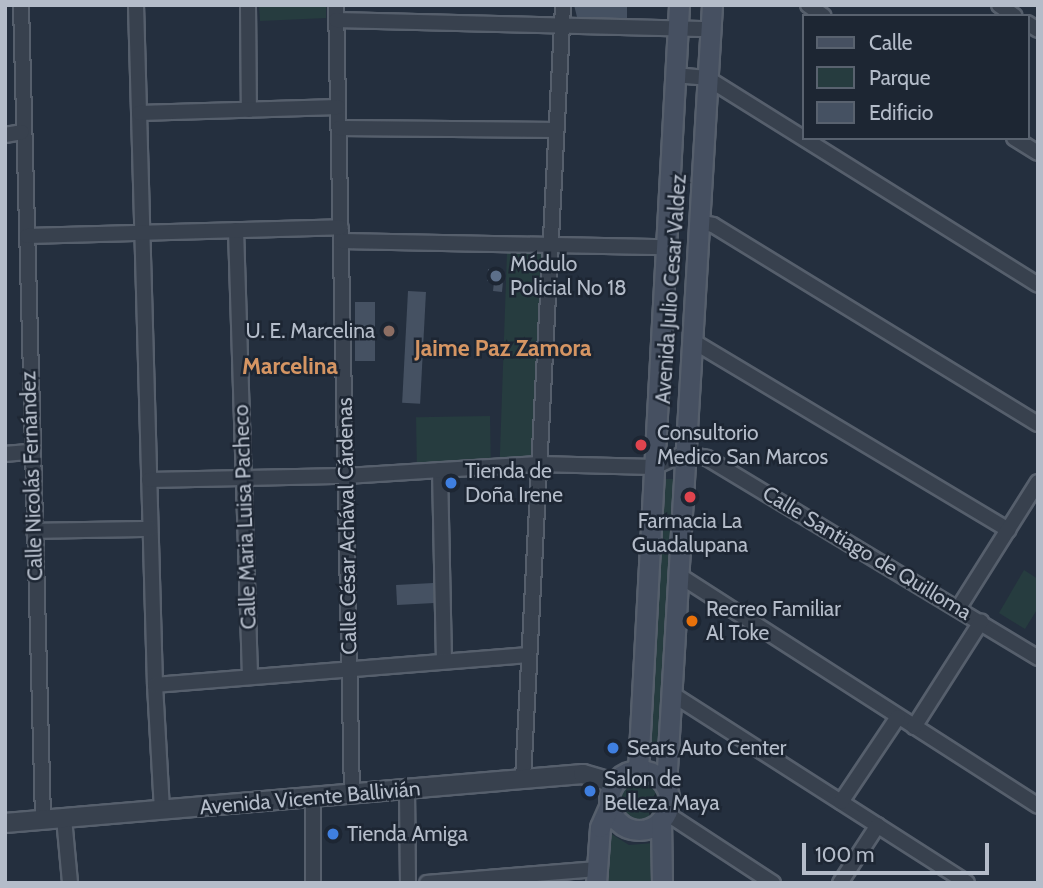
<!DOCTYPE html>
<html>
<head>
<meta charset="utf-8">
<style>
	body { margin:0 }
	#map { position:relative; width:1043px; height:888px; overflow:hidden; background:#242f3e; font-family:Cabin,sans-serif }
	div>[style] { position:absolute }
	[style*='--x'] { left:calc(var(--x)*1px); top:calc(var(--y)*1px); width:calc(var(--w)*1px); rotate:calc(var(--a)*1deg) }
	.green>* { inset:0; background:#263c3f; transform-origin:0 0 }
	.round { border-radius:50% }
	.building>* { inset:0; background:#455162; transform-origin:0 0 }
	.roads { filter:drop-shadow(2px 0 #565f6c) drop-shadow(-2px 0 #565f6c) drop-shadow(0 2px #565f6c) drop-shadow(0 -2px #565f6c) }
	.minor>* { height:14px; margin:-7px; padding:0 7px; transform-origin:7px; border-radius:7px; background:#38414e }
	.tertiary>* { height:18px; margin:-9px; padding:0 9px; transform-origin:9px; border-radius:9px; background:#38414e }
	.secondary>* { height:19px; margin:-9.5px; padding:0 9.5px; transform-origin:9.5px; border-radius:9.5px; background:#465061 }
	.secondary>.ring { margin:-9.5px; padding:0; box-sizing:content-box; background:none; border:19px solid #465061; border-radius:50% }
	.dots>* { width:19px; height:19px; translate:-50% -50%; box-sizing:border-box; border:4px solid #1d2633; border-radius:50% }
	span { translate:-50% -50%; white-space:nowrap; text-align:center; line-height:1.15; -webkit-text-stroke:5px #1d2633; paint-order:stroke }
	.poi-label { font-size:21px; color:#b4bcc9 }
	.left { translate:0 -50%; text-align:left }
	.right { translate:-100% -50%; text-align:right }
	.street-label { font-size:21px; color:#b4bcc9 }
	.neighbourhood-label { font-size:23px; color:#d59563; font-weight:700 }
	.frame { position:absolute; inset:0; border:7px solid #b4bcc9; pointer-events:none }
	.legend { position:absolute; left:802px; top:14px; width:228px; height:126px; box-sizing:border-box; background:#1d2633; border:2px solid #59626f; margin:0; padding:9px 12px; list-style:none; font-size:21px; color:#b4bcc9 }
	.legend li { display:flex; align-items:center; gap:14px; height:35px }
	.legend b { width:35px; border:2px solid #59626f }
	.scale { position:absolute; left:802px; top:843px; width:187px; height:32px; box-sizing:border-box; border:4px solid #b4bcc9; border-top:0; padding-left:9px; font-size:21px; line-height:24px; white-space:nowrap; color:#b4bcc9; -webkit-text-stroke:5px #1d2633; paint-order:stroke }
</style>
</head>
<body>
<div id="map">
	<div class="green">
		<div style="clip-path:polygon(259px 5px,326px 5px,326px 18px,260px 21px)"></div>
		<div style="left:507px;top:252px;width:38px;height:208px;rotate:2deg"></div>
		<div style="left:490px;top:416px;width:45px;height:74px;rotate:89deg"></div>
		<div style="clip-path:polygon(660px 479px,674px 479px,662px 756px,644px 756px)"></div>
		<div style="clip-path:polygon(1024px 570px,1038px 579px,1038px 608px,1025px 629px,999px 613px)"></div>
		<div class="round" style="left:616px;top:778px;width:46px;height:46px"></div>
		<div style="clip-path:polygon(610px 833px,629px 845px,653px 843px,656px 883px,607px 883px)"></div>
	</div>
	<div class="building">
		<div style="clip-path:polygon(574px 5px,627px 5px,627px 19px,577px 17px)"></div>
		<div style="clip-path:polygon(488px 269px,504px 271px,502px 292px,493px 291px,494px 282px,487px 281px)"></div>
		<div style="left:408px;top:291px;width:18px;height:112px;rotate:3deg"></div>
		<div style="left:355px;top:302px;width:20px;height:59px"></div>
		<div style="left:433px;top:583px;width:20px;height:37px;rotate:87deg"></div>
	</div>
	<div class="roads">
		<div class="minor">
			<div style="--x:21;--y:5;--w:815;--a:88.45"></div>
			<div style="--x:136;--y:5;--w:680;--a:88.4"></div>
			<div style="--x:155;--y:685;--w:126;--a:86.8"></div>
			<div style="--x:248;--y:5;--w:105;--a:89.5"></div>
			<div style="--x:336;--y:5;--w:790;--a:88.84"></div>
			<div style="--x:808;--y:5;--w:19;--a:35"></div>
			<div style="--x:999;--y:5;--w:19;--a:35"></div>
			<div style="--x:336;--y:20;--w:375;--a:1.4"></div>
			<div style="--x:1027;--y:23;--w:13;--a:32"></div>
			<div style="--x:674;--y:75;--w:33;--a:5"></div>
			<div style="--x:707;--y:78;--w:390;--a:32"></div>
			<div style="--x:139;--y:113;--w:199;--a:-1.7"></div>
			<div style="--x:339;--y:128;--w:217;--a:0.5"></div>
			<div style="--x:5;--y:135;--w:17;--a:-10"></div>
			<div style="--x:1014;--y:138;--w:28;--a:32"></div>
			<div style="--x:699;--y:222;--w:14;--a:12"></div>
			<div style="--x:713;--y:225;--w:381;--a:31.5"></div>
			<div style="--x:236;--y:230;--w:447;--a:88.2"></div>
			<div style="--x:27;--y:236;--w:314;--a:-1.6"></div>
			<div style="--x:341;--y:241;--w:325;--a:1.1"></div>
			<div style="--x:691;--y:340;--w:370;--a:30.9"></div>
			<div style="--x:5;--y:454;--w:25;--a:-5"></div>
			<div style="--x:440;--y:470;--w:191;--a:88.8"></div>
			<div style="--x:149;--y:480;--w:197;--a:-1.2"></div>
			<div style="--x:346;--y:476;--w:193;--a:-3.6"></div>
			<div style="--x:539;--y:464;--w:115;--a:1.5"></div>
			<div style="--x:654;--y:467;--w:32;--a:-24"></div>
			<div style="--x:683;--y:454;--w:24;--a:9"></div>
			<div style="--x:707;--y:458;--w:387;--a:31.1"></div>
			<div style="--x:34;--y:531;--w:116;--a:-1"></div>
			<div style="--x:677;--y:574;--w:429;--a:32.7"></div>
			<div style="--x:958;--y:609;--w:150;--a:-57.8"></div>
			<div style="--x:155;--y:685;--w:374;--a:-4.6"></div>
			<div style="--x:672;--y:694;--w:350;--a:32.6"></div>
			<div style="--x:914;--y:727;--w:125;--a:-57.5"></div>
			<div style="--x:523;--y:779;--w:775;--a:-87.04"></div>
			<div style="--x:407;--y:790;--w:93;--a:89.4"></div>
			<div style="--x:841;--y:802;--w:102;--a:-56.2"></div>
			<div style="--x:666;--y:813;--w:128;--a:33.2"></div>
			<div style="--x:64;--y:818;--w:65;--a:84.7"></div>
			<div style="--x:313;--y:883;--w:84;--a:-90"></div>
			<div style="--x:427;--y:883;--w:170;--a:-4.7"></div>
			<div style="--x:840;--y:883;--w:69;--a:-56.8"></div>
		</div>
		<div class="tertiary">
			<div style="--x:5;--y:823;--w:580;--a:-4.85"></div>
			<div style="--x:583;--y:774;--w:32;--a:16"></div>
		</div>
		<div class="secondary">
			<div class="ring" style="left:609px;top:770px;width:41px;height:41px"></div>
			<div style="--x:638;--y:770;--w:766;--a:-86.93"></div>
			<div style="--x:666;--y:786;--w:782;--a:-86.63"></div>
			<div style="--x:661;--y:820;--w:63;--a:89.1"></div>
			<div style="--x:596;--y:883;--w:56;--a:-85.9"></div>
			<div style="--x:600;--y:827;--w:22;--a:-66"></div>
		</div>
	</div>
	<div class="dots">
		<div style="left:496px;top:276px;background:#5c6f8a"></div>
		<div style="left:389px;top:331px;background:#8d6e63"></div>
		<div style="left:641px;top:445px;background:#e0444e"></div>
		<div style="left:451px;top:483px;background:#3f7fe0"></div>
		<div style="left:690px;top:497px;background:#e0444e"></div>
		<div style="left:692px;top:621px;background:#e8710a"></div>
		<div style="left:613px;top:748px;background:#3f7fe0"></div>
		<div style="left:590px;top:791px;background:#3f7fe0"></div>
		<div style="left:333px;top:834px;background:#3f7fe0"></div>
	</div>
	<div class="poi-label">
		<span class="left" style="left:510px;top:276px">Módulo<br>Policial No 18</span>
		<span class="right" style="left:375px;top:331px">U. E. Marcelina</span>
		<span class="left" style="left:657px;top:445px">Consultorio<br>Medico San Marcos</span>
		<span class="left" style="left:465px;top:483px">Tienda de<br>Doña Irene</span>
		<span style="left:690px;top:533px">Farmacia La<br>Guadalupana</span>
		<span class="left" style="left:706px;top:621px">Recreo Familiar<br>Al Toke</span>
		<span class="left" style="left:627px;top:748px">Sears Auto Center</span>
		<span class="left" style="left:604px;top:791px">Salon de<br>Belleza Maya</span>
		<span class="left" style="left:347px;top:834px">Tienda Amiga</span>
	</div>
	<div class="street-label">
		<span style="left:671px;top:289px;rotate:-86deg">Avenida Julio Cesar Valdez</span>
		<span style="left:32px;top:476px;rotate:-92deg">Calle Nicolás Fernández</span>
		<span style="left:245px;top:517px;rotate:-92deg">Calle Maria Luisa Pacheco</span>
		<span style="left:347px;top:526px;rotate:-91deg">Calle César Achával Cárdenas</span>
		<span style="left:867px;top:553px;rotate:31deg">Calle Santiago de Quilloma</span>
		<span style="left:310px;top:798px;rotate:-5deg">Avenida Vicente Ballivián</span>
	</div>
	<div class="neighbourhood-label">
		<span style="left:503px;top:348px">Jaime Paz Zamora</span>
		<span style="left:290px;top:366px">Marcelina</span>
	</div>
	<div class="frame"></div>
	<ul class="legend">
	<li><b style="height:9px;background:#465061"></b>Calle</li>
	<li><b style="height:19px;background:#263c3f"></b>Parque</li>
	<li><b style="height:19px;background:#455162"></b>Edificio</li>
	</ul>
	<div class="scale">100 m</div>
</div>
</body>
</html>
